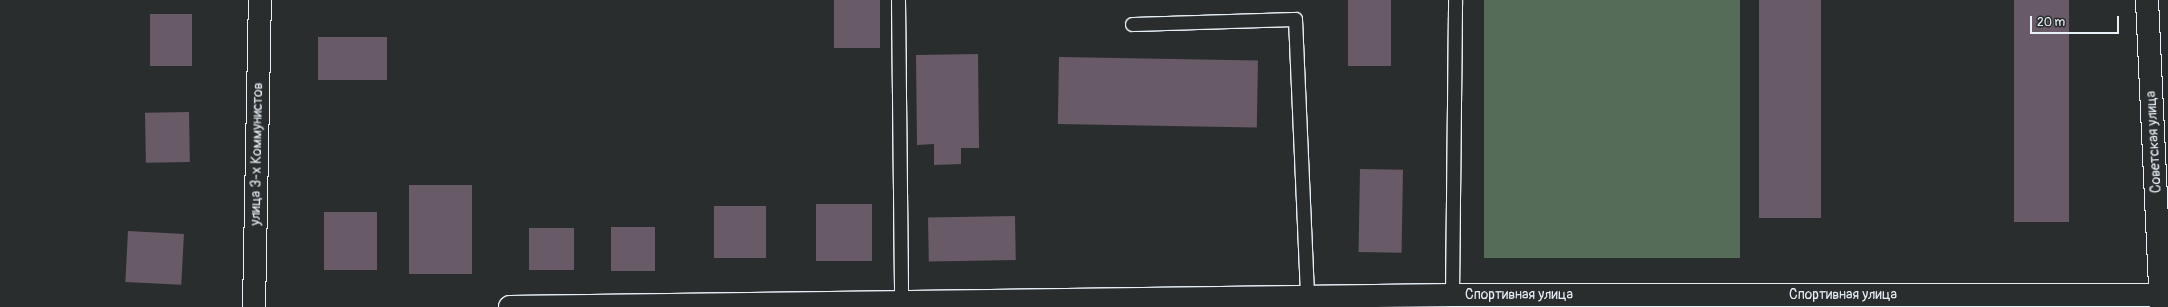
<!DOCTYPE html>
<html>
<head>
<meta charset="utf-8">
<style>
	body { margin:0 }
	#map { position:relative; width:2168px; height:307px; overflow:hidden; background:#2a2d2e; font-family:Pangolin,sans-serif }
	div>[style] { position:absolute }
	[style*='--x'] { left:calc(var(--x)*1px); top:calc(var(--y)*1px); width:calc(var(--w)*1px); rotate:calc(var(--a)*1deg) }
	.green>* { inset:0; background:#556c58; transform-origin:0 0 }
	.building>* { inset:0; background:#695a67; transform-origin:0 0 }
	.roads { filter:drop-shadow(1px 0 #e8f1f8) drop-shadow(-1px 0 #e8f1f8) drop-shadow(0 1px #e8f1f8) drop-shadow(0 -1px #e8f1f8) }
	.lane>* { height:13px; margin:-6.5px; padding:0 6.5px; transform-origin:6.5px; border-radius:6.5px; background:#2a2d2e }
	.street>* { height:22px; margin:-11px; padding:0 11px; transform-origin:11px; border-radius:11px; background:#2a2d2e }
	span { translate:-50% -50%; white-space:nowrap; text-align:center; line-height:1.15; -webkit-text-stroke:3px #2a2d2e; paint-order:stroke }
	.street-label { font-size:14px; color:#e8f1f8 }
	.scale { position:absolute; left:2030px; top:16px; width:89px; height:18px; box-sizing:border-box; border:2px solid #e8f1f8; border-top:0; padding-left:5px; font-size:12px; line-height:14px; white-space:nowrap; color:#e8f1f8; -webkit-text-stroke:3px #2a2d2e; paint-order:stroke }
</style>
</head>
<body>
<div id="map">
	<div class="green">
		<div style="left:1484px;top:0;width:256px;height:258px"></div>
	</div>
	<div class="building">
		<div style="left:834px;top:0;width:46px;height:48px"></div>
		<div style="left:1348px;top:0;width:43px;height:66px"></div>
		<div style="left:1759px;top:0;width:62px;height:218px"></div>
		<div style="left:2014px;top:0;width:55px;height:222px"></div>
		<div style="left:150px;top:14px;width:42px;height:52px"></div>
		<div style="left:318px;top:37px;width:69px;height:43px"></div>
		<div style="clip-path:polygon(978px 54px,979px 148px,961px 148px,961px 164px,934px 165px,934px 144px,917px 145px,916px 55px)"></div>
		<div style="left:1059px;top:57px;width:199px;height:67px;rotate:1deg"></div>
		<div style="left:189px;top:112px;width:50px;height:44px;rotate:89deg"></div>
		<div style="left:1360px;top:169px;width:43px;height:83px;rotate:1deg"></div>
		<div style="left:409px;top:185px;width:63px;height:89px"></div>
		<div style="left:816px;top:204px;width:56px;height:57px"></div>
		<div style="left:714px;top:206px;width:52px;height:52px"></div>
		<div style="left:324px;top:212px;width:53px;height:58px"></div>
		<div style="left:1015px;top:216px;width:44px;height:87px;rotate:89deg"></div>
		<div style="left:611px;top:227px;width:44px;height:44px"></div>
		<div style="left:529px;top:228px;width:45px;height:42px"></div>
		<div style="left:128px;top:231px;width:56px;height:51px;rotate:3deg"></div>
	</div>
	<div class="roads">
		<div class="lane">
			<div style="--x:898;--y:0;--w:301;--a:89.4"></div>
			<div style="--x:1132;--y:24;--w:163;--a:-1.8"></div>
			<div style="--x:1295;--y:19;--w:278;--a:87.5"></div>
			<div style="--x:1452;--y:295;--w:295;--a:-89.4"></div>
		</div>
		<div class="street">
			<div style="--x:2147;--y:0;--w:307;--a:87.4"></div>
			<div style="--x:254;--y:307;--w:307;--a:-88.9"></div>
			<div style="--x:510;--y:307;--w:942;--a:-0.73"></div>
			<div style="--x:1452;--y:295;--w:716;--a:0"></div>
		</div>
	</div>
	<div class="street-label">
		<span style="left:2154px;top:142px;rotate:-93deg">Советская улица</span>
		<span style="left:257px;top:154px;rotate:-89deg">улица 3-х Коммунистов</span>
		<span style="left:1519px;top:295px">Спортивная улица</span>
		<span style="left:1843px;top:295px">Спортивная улица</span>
	</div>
	<div class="scale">20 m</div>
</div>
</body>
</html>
